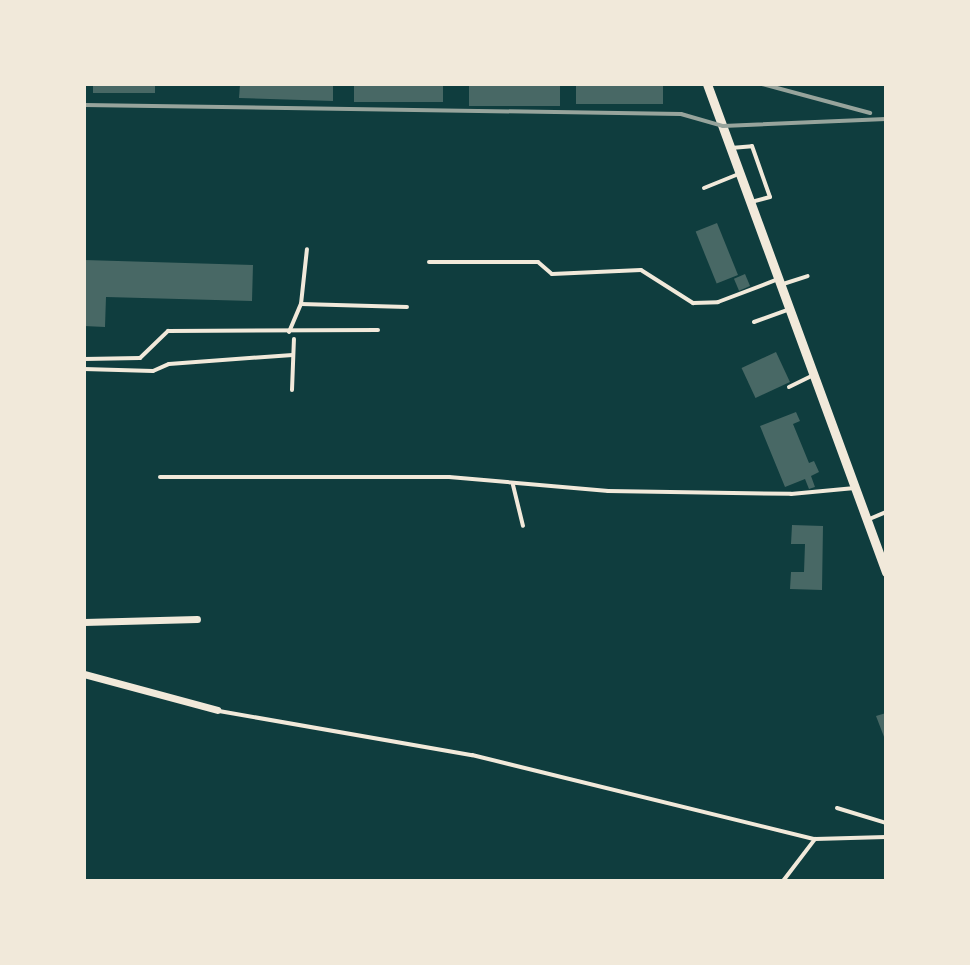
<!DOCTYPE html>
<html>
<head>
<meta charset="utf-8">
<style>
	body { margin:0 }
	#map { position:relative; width:970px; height:965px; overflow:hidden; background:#0f3d3e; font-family:Helvetica,sans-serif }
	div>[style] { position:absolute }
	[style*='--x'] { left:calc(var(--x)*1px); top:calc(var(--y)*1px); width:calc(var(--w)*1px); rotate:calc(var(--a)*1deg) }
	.building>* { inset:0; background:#486865; transform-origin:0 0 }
	.service>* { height:4px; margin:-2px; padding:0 2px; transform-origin:2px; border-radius:2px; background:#f1e9da }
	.minor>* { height:7px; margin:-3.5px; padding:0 3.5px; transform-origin:3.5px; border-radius:3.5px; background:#f1e9da }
	.tertiary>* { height:9px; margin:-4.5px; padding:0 4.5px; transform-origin:4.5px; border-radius:4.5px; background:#f1e9da }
	.rail>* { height:4px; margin:-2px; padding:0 2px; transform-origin:2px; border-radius:2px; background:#97a49c }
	span { translate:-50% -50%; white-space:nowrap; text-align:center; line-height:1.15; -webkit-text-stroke:6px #f1e9da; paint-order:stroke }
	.frame { position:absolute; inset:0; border:86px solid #f1e9da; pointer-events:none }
</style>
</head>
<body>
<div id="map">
	<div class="building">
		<div style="left:93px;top:84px;width:62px;height:9px"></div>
		<div style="clip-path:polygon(240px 84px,333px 84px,333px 101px,239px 98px)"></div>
		<div style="left:354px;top:84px;width:89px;height:18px"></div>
		<div style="left:469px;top:84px;width:91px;height:22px"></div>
		<div style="left:576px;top:84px;width:87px;height:20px"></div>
		<div style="left:717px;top:223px;width:56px;height:23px;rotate:68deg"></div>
		<div style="clip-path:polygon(84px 260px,253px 265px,252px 301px,106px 297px,105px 327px,84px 326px)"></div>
		<div style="left:745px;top:274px;width:13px;height:12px;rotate:67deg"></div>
		<div style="left:776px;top:352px;width:33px;height:38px;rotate:65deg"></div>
		<div style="clip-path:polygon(796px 412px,800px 421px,793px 424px,809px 463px,814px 461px,819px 472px,811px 476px,815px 487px,809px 489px,805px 479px,785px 487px,760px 426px)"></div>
		<div style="clip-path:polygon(792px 525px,823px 526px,822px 590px,790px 589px,791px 572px,804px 572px,805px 544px,791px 544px)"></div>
		<div style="clip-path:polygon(886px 713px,886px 742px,876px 716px)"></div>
	</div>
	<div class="service">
		<div style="--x:731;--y:148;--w:21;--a:-5"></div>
		<div style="--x:752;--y:146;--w:54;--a:70.6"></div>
		<div style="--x:770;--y:197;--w:20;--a:165"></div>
		<div style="--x:704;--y:188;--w:38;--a:-22"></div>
		<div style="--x:429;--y:262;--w:109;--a:0"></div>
		<div style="--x:538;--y:262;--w:18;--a:41"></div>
		<div style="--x:552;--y:274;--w:89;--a:-2.6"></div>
		<div style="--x:641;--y:270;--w:62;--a:32.4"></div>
		<div style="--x:693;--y:303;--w:25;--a:-2"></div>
		<div style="--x:718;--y:302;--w:62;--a:-20.8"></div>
		<div style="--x:780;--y:285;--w:29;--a:-18"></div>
		<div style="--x:301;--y:304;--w:55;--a:-83.8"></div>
		<div style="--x:754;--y:322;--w:35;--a:-20"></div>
		<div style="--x:289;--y:332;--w:30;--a:-67"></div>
		<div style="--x:301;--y:304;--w:106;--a:1.6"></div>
		<div style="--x:84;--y:359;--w:56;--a:-1"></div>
		<div style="--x:140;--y:358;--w:39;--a:-44"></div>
		<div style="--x:168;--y:331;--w:210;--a:-0.3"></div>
		<div style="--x:84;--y:369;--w:69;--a:1.7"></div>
		<div style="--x:153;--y:371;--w:17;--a:-24"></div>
		<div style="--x:169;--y:364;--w:124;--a:-4.2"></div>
		<div style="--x:789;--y:387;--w:25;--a:-26"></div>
		<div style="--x:292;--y:390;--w:51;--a:-87.8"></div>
		<div style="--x:160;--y:477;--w:289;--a:0"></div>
		<div style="--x:449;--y:477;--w:160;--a:5"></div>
		<div style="--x:608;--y:491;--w:183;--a:0.9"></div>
		<div style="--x:791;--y:494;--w:64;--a:-5.4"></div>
		<div style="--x:513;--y:485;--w:42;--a:76.3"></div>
		<div style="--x:867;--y:520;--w:21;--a:-23"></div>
		<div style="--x:219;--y:711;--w:257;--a:9.9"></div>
		<div style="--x:472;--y:755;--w:353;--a:13.8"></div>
		<div style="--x:815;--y:839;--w:71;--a:-1.6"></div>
		<div style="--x:837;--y:808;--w:51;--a:17"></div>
		<div style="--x:783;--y:881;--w:53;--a:-52.7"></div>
	</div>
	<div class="minor">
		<div style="--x:84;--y:622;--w:113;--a:-1.5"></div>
		<div style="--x:84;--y:674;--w:138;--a:15.1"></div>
	</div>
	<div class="tertiary">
		<div style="--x:707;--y:84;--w:520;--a:69.86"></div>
	</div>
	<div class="rail">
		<div style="--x:762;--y:84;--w:112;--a:15"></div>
		<div style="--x:84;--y:105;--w:597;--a:0.86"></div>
		<div style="--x:681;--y:114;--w:44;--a:15.9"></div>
		<div style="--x:723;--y:126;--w:163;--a:-2.5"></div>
	</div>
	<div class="frame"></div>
</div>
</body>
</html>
